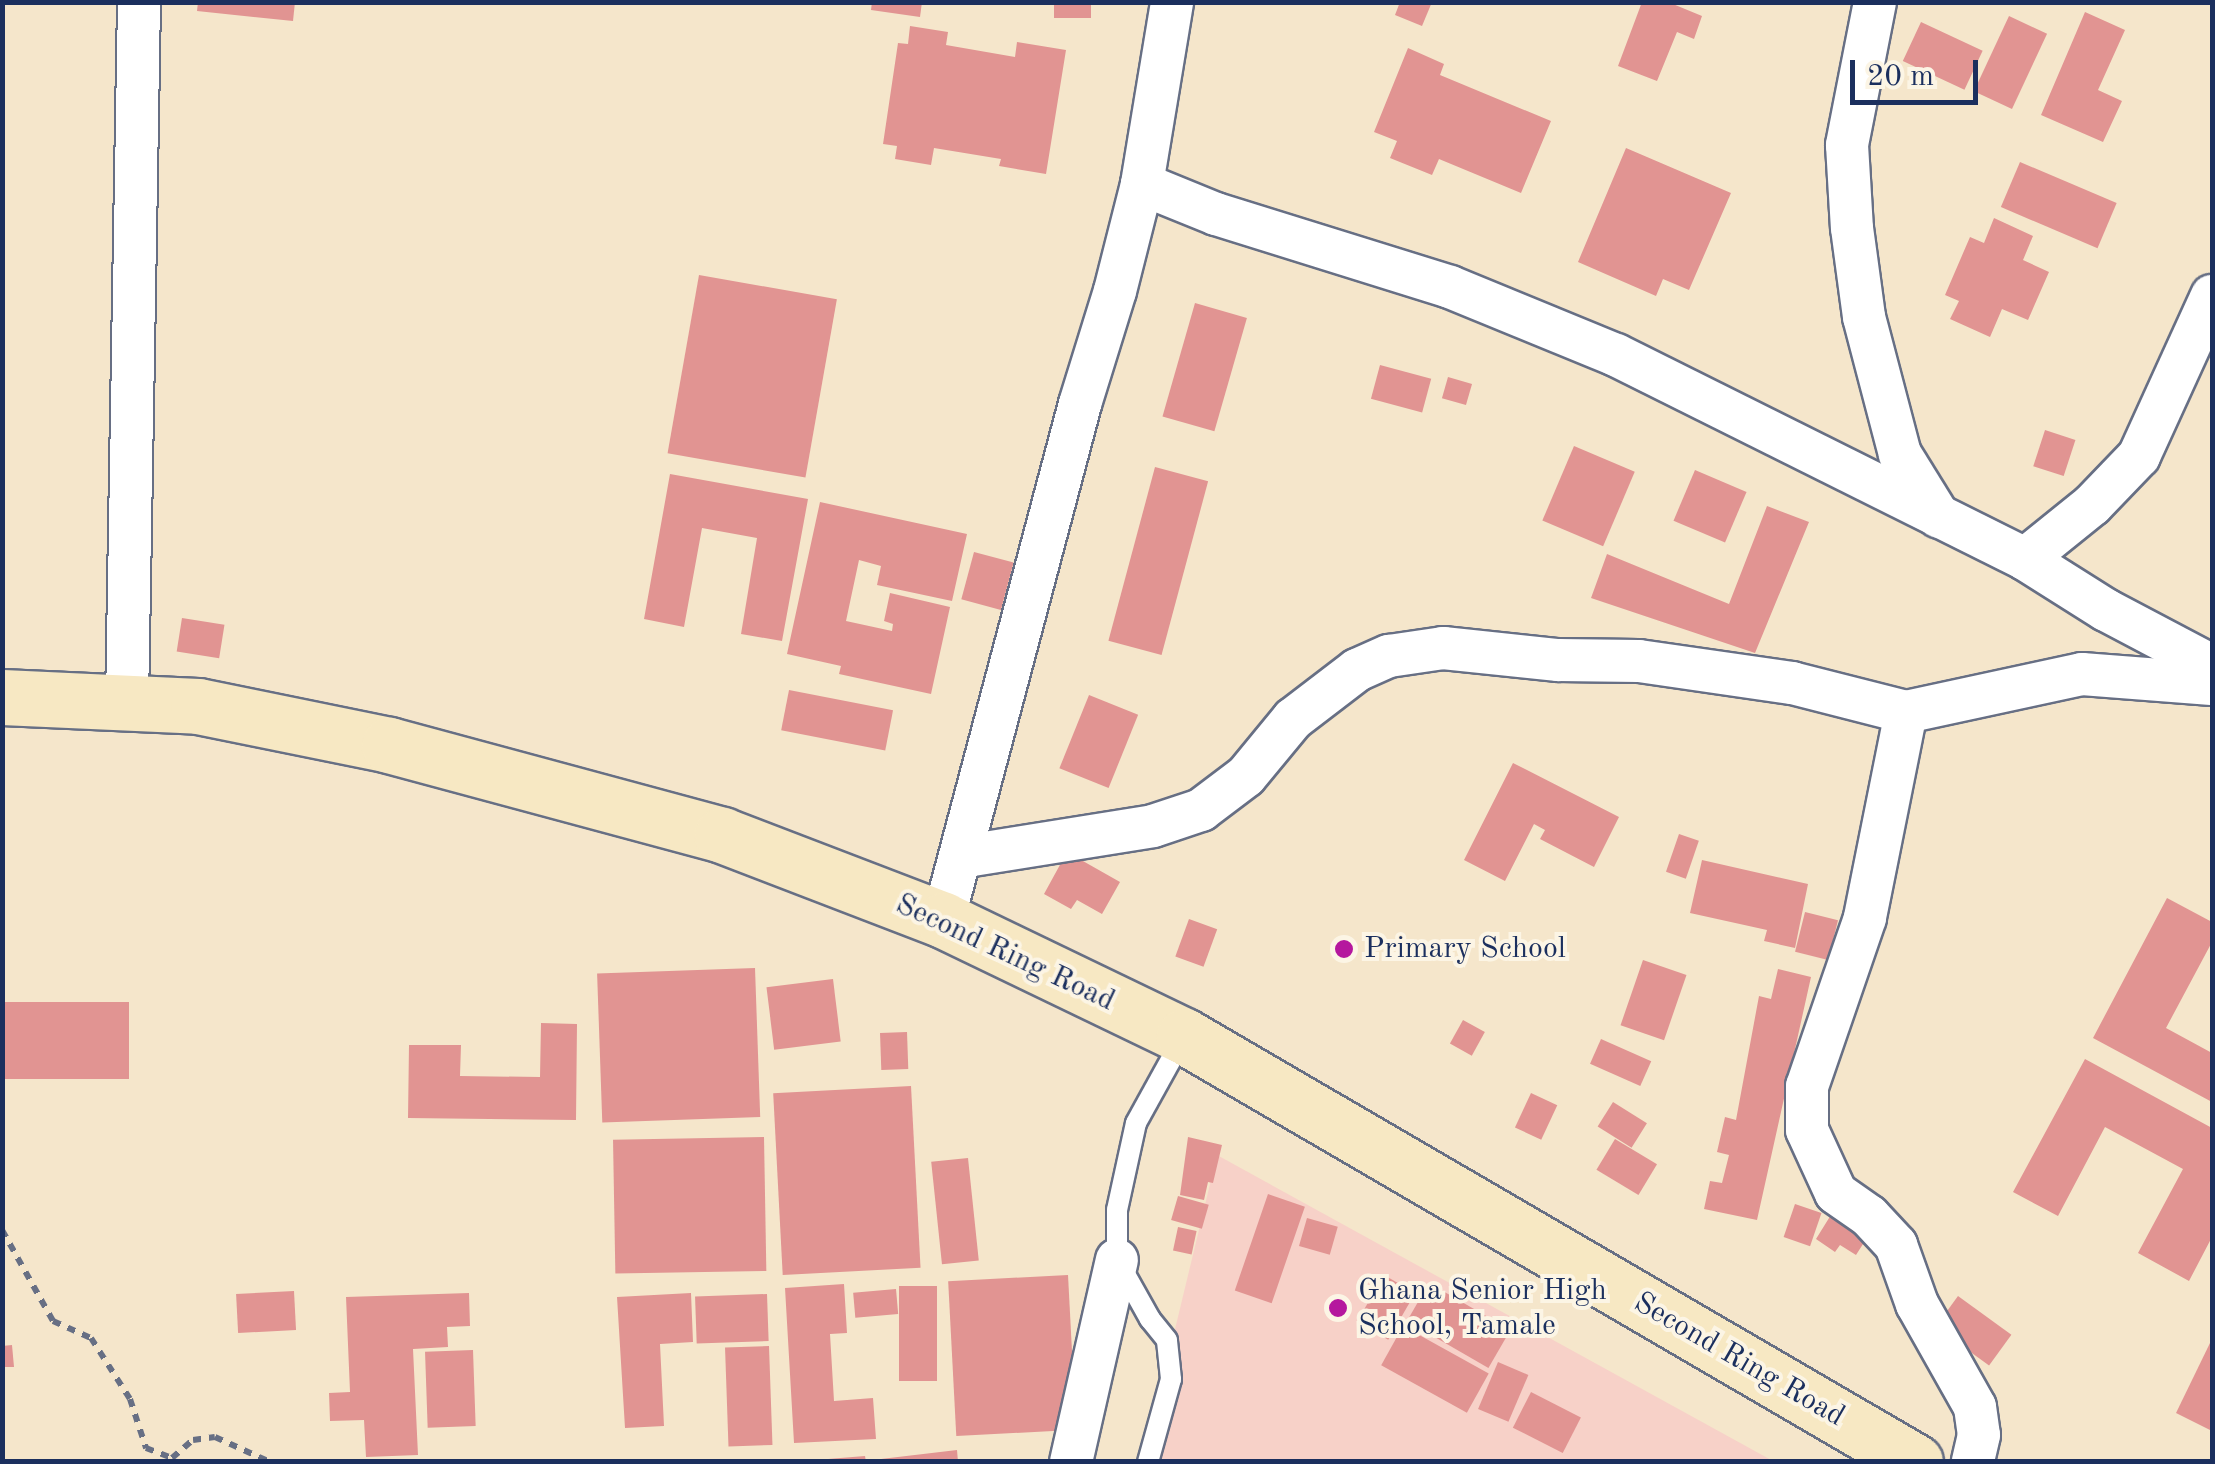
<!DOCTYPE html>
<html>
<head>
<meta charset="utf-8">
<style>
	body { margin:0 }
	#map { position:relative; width:2215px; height:1464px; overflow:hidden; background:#f5e6cb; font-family:"Old Standard TT",serif }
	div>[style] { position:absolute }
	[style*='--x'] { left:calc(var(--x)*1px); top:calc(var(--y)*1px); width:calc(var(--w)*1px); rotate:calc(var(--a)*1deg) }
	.built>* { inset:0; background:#f7d1c8 }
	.building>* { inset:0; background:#e19492; transform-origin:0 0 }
	.path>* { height:6px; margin-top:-3px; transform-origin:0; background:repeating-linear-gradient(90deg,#676f84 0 8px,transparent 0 16px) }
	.roads { filter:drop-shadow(2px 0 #676f84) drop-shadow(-2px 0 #676f84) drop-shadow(0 2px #676f84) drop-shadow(0 -2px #676f84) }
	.lane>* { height:20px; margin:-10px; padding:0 10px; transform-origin:10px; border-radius:10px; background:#fff }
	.street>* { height:42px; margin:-21px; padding:0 21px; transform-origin:21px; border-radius:21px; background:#fff }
	.secondary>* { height:55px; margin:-27.5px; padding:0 27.5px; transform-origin:27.5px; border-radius:27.5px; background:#f7e8c3 }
	.dots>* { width:28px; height:28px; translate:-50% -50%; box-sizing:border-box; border:5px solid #fcf5e5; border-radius:50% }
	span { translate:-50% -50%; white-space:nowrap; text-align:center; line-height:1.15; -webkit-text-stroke:8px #fcf5e5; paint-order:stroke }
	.poi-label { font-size:30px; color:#1b2f5e }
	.left { translate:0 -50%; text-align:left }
	.street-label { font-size:30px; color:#1b2f5e }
	.frame { position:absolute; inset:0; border:5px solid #1b2f5e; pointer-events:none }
	.scale { position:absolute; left:1850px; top:60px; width:128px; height:45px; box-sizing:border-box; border:5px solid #1b2f5e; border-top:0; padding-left:12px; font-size:30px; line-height:35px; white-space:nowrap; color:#1b2f5e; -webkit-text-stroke:8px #fcf5e5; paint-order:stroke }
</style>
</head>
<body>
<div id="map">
	<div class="built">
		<div style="clip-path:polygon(1217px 1155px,1773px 1461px,1143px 1462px)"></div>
	</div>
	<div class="building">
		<div style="clip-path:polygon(198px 2px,295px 2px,293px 21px,197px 11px)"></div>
		<div style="clip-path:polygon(872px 2px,922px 2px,920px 17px,871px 10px)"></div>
		<div style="left:1054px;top:2px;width:37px;height:16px"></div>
		<div style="clip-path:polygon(1400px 2px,1432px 2px,1422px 26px,1395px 15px)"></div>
		<div style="clip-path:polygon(1642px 2px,1668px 2px,1702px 16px,1694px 39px,1677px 32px,1657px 81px,1618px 66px)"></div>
		<div style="clip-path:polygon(2085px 12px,2125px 30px,2098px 90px,2122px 101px,2103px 142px,2041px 115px)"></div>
		<div style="left:2009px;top:16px;width:42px;height:83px;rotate:25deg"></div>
		<div style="left:1921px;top:22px;width:68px;height:43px;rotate:25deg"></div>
		<div style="clip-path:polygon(910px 26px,948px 32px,946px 45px,1015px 57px,1017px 42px,1066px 50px,1046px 174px,999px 166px,1001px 159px,934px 148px,931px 165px,895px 159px,897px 146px,883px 144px,898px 43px,908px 44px)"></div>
		<div style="clip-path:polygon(1408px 48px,1444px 64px,1440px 75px,1551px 121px,1521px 193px,1439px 159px,1432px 175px,1390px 158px,1397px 141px,1374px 132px)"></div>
		<div style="clip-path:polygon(1626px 148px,1731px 193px,1689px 290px,1663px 279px,1656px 296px,1578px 262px)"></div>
		<div style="left:2020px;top:162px;width:105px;height:49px;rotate:23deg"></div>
		<div style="clip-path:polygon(1994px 218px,2033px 236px,2023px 260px,2049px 272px,2028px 320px,2002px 309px,1990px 337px,1950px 319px,1959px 301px,1945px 295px,1970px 237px,1984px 243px)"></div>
		<div style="left:699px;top:275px;width:140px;height:181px;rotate:10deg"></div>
		<div style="left:1195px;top:303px;width:54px;height:118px;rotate:16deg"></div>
		<div style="left:1380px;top:365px;width:53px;height:35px;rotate:15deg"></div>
		<div style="left:1448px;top:377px;width:25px;height:22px;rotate:16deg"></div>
		<div style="left:2045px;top:430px;width:32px;height:38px;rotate:18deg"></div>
		<div style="left:1574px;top:446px;width:66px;height:81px;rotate:23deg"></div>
		<div style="left:1155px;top:467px;width:55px;height:180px;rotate:15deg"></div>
		<div style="left:1695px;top:470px;width:56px;height:55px;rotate:23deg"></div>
		<div style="clip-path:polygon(670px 474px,808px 499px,782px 641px,741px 634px,757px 538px,702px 528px,684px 627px,644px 619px)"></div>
		<div style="clip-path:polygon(820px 502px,967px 534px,952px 601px,877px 585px,881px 566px,859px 560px,846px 621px,892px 631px,893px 624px,884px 621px,890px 593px,950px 607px,931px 694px,839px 674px,841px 666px,787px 654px)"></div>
		<div style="clip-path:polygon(1767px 506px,1809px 522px,1755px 653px,1591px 598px,1607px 554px,1729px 604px)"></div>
		<div style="left:974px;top:552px;width:41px;height:49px;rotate:15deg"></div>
		<div style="left:182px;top:618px;width:43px;height:34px;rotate:9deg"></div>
		<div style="left:789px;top:690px;width:106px;height:41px;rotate:11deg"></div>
		<div style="left:1089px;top:695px;width:53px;height:79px;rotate:22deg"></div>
		<div style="clip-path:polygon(1513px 763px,1619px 817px,1594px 867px,1540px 839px,1545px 830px,1534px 824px,1505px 881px,1464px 860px)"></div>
		<div style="left:1679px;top:834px;width:21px;height:40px;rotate:19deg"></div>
		<div style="clip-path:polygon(1067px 852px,1120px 882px,1102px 914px,1077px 900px,1071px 909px,1044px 894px)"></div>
		<div style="clip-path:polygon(1702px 860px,1808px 884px,1795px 948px,1764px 941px,1767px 930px,1690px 913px)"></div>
		<div style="clip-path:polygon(2167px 898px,2212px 922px,2212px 942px,2166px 1028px,2212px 1053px,2212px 1102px,2093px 1038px)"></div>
		<div style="left:1805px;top:912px;width:34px;height:41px;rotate:14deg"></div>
		<div style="left:1189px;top:919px;width:30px;height:40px;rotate:20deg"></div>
		<div style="left:1643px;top:960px;width:46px;height:69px;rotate:19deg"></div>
		<div style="left:755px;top:968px;width:149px;height:158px;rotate:88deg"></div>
		<div style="clip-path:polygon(1778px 969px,1811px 977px,1757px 1220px,1704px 1209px,1710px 1181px,1722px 1183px,1729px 1155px,1717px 1152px,1725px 1117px,1736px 1120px,1759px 996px,1771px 999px)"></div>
		<div style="left:833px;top:979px;width:63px;height:67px;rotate:83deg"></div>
		<div style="left:2px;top:1002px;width:127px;height:77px"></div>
		<div style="left:1463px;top:1020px;width:25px;height:27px;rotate:29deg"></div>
		<div style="clip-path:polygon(541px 1023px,577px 1024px,576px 1120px,408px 1118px,409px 1045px,461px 1045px,460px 1076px,540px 1077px)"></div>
		<div style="left:907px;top:1032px;width:37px;height:27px;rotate:88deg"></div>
		<div style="left:1601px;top:1039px;width:55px;height:27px;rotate:24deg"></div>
		<div style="clip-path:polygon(2085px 1059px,2212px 1128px,2212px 1237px,2189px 1281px,2138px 1253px,2183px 1169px,2105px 1127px,2058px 1216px,2013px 1192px)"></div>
		<div style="left:911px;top:1086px;width:182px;height:138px;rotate:87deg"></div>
		<div style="left:1531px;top:1093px;width:29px;height:38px;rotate:25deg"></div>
		<div style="left:1613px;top:1102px;width:40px;height:29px;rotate:32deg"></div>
		<div style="left:764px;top:1137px;width:134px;height:151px;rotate:89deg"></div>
		<div style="clip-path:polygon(1188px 1137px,1222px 1145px,1213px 1183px,1208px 1182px,1204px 1200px,1180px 1195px)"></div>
		<div style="left:1615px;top:1139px;width:49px;height:36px;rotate:31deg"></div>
		<div style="left:968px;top:1158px;width:103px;height:37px;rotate:84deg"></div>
		<div style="left:1268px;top:1194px;width:39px;height:102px;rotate:19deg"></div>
		<div style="left:1178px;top:1196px;width:32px;height:25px;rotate:16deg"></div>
		<div style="left:1795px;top:1204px;width:28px;height:35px;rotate:19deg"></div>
		<div style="clip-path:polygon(1834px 1210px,1870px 1233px,1856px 1255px,1840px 1245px,1835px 1252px,1816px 1239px)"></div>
		<div style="left:1307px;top:1218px;width:32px;height:29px;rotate:16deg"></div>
		<div style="left:1178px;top:1227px;width:19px;height:24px;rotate:12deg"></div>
		<div style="left:1068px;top:1275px;width:155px;height:120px;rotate:87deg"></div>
		<div style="left:1384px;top:1275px;width:36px;height:54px;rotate:30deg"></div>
		<div style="left:1429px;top:1283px;width:94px;height:44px;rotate:30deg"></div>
		<div style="clip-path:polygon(844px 1284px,847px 1333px,830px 1334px,834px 1401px,873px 1398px,876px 1439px,794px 1443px,785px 1288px)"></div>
		<div style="left:899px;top:1286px;width:38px;height:95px"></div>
		<div style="left:896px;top:1289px;width:25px;height:43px;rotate:85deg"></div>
		<div style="left:294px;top:1291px;width:39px;height:58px;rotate:87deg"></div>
		<div style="clip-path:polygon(469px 1293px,470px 1326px,447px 1327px,448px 1347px,413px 1349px,418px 1455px,366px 1457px,364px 1420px,330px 1421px,329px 1393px,350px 1392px,346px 1297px)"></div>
		<div style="clip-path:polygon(691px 1293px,693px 1342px,660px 1344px,664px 1426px,625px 1428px,617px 1297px)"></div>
		<div style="left:767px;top:1294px;width:47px;height:72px;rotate:88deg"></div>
		<div style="left:1958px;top:1296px;width:66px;height:38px;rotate:36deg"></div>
		<div style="left:1403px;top:1326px;width:98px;height:45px;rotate:29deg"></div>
		<div style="clip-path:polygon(2210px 1343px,2212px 1344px,2212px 1431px,2176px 1413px)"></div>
		<div style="clip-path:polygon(12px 1345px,14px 1367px,2px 1367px,2px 1346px)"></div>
		<div style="left:769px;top:1346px;width:99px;height:44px;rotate:88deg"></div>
		<div style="left:473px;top:1350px;width:76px;height:48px;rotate:88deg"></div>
		<div style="left:1498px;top:1362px;width:33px;height:51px;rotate:23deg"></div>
		<div style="left:1531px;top:1392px;width:56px;height:40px;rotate:27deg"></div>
		<div style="clip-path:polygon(957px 1450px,958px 1462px,881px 1462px,881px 1459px)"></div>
		<div style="clip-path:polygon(865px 1456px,866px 1462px,828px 1462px,828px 1459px)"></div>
	</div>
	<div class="path">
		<div style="--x:2;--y:1230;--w:104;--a:60.7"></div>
		<div style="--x:53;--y:1321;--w:42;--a:24.1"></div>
		<div style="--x:91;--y:1338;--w:72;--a:57.4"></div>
		<div style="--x:130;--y:1399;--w:52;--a:71.9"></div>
		<div style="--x:146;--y:1448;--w:28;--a:21"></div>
		<div style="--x:172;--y:1458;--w:28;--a:-41"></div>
		<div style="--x:193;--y:1440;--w:22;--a:-8"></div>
		<div style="--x:215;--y:1437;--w:60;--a:24.4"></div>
	</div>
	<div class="roads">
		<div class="lane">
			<div style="--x:1148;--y:1462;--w:86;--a:-74.5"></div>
			<div style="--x:1171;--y:1379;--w:39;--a:-96"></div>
			<div style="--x:1167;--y:1340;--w:27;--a:-129"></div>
			<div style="--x:1150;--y:1319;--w:68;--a:-119.2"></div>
			<div style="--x:1117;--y:1260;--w:50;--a:-90"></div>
			<div style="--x:1117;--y:1210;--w:89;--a:-77.7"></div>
			<div style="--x:1136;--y:1123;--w:99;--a:-61.1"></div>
		</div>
		<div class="street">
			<div style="--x:1875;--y:2;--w:146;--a:101.1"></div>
			<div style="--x:1847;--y:145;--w:83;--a:86.6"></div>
			<div style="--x:1852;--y:228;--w:90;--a:82.3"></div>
			<div style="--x:1864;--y:317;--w:142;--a:75.3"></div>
			<div style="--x:1900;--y:454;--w:74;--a:58.2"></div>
			<div style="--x:1142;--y:184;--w:80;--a:22.1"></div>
			<div style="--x:1216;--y:214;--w:245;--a:17.3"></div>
			<div style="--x:1450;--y:287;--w:179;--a:22.3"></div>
			<div style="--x:1616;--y:355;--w:457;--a:26.5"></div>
			<div style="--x:2025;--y:559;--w:96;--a:32.2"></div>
			<div style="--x:2106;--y:610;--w:120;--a:27.8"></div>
			<div style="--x:2025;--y:559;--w:86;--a:-38.9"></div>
			<div style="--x:2092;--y:505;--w:68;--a:-46.2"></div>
			<div style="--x:2139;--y:456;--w:176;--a:-65.5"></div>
			<div style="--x:127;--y:703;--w:701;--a:-89.02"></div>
			<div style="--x:1906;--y:712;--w:210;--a:101.3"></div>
			<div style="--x:1865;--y:918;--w:178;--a:109"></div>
			<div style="--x:1807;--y:1086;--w:44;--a:90"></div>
			<div style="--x:1807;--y:1130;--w:69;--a:65.3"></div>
			<div style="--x:1836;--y:1193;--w:40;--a:34.9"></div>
			<div style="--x:1869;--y:1216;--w:40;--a:47"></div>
			<div style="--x:1896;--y:1245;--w:63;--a:70.4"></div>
			<div style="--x:1917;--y:1304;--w:118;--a:60.6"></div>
			<div style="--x:1975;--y:1407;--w:28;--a:82"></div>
			<div style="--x:1979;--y:1435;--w:28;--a:103"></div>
			<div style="--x:960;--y:857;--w:195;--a:-9.1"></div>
			<div style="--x:1153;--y:826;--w:51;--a:-18.4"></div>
			<div style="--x:1201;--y:810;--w:56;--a:-37.1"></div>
			<div style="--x:1246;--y:776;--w:74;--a:-50.5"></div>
			<div style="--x:1293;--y:719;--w:81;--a:-37.4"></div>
			<div style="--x:1357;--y:670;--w:35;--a:-24"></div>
			<div style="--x:1389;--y:656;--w:55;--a:-8.4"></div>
			<div style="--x:1443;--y:648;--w:116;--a:6"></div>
			<div style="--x:1558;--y:660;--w:81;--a:0.7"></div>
			<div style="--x:1639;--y:661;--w:155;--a:8.2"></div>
			<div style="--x:1792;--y:683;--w:118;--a:14.3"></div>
			<div style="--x:1906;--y:712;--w:180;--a:-12.2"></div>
			<div style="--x:2082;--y:674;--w:130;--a:4.4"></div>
			<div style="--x:943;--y:920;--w:534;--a:-75.13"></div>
			<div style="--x:1080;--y:404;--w:118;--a:-72.8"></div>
			<div style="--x:1115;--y:291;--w:110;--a:-75.8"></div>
			<div style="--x:1142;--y:184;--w:184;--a:-80.6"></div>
			<div style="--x:1071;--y:1462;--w:207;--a:-77.2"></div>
		</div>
		<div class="secondary">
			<div style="--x:2;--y:697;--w:196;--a:2.6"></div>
			<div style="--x:198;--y:706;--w:195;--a:11.5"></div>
			<div style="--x:389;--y:745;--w:345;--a:15.1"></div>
			<div style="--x:722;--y:835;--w:237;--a:21"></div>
			<div style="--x:943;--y:920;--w:267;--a:25.7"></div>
			<div style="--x:1184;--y:1036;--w:846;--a:30.23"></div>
		</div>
	</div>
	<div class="dots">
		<div style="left:1344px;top:949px;background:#b5179e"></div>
		<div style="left:1338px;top:1308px;background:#b5179e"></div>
	</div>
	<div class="poi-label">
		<span class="left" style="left:1364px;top:949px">Primary School</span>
		<span class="left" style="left:1358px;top:1308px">Ghana Senior High<br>School, Tamale</span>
	</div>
	<div class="street-label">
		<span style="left:1005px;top:953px;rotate:25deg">Second Ring Road</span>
		<span style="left:1739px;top:1360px;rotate:30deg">Second Ring Road</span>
	</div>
	<div class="frame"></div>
	<div class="scale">20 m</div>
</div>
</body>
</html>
